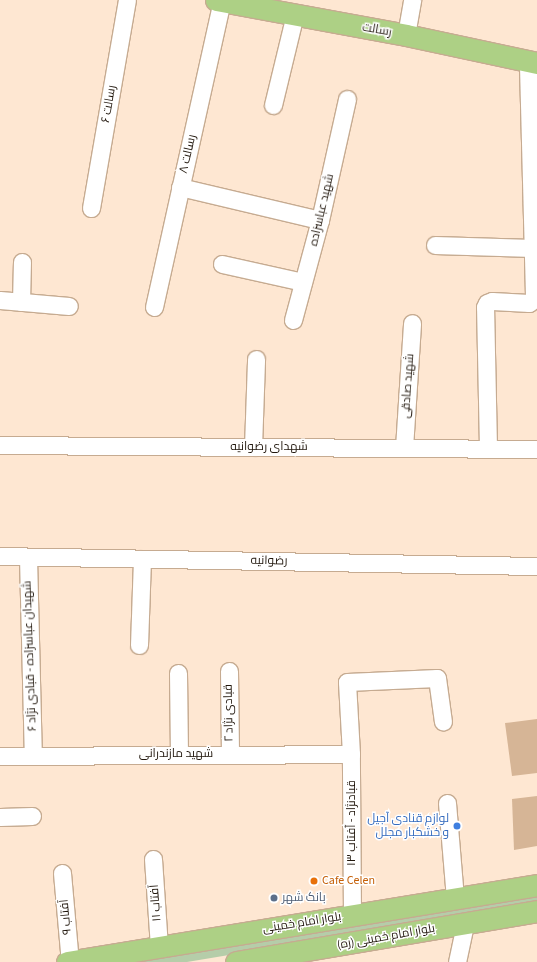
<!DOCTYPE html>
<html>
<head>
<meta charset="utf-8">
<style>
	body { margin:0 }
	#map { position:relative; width:537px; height:962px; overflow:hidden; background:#fee7d2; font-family:"Source Sans 3",Cairo,sans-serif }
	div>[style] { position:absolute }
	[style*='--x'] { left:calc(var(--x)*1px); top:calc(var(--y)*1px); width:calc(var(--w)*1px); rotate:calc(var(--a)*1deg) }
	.green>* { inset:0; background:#b5cda9 }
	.building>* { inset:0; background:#d6b596 }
	.roads { filter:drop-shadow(1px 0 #c6ab91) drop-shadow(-1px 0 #c6ab91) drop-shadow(0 1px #c6ab91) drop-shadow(0 -1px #c6ab91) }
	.minor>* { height:17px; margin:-8.5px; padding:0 8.5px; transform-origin:8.5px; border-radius:8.5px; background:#fff }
	.major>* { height:21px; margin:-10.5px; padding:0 10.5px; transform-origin:10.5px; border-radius:10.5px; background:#add085 }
	.dots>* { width:11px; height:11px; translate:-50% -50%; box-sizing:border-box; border:2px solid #fff; border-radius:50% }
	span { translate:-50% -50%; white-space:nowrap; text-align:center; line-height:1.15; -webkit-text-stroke:3px #fff; paint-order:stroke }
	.street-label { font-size:12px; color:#20160c }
	.shop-label { font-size:12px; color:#366cbe }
	.right { translate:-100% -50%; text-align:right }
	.food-label { font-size:12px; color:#c56008 }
	.left { translate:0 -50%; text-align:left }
	.service-label { font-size:12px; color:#4e5e75 }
</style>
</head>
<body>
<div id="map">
	<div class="green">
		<div style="clip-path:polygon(537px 891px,537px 904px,520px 907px,187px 962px,114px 962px)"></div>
	</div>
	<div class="building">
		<div style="clip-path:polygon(537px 719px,537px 773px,512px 776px,505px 723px)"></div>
		<div style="clip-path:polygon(537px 796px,537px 846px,514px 850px,512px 799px)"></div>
	</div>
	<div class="roads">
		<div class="minor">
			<div style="--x:406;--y:35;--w:36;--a:-80"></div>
			<div style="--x:273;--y:105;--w:94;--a:-76.4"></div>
			<div style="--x:180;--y:187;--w:144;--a:13.3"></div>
			<div style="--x:91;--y:208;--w:211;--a:-80.2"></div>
			<div style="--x:435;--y:245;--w:97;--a:1.8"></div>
			<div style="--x:222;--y:264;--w:83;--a:12.5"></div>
			<div style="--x:0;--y:300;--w:69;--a:5"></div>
			<div style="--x:21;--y:302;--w:40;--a:-88.6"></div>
			<div style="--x:154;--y:307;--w:313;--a:-77.5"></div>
			<div style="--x:293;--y:320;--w:104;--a:-74.9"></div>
			<div style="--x:320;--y:220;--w:124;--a:-77.4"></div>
			<div style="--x:0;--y:445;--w:537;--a:0.43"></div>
			<div style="--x:253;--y:447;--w:88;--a:-88"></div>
			<div style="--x:404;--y:448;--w:125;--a:-86.3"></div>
			<div style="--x:488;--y:448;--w:141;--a:-91.2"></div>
			<div style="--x:485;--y:307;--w:4;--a:-63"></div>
			<div style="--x:487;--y:303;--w:5;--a:-22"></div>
			<div style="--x:492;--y:301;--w:37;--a:3"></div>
			<div style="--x:529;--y:303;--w:5;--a:-37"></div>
			<div style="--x:533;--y:300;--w:5;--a:-79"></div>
			<div style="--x:534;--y:295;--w:234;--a:-91.5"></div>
			<div style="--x:0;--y:556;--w:537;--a:1.07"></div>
			<div style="--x:28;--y:557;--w:199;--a:88.6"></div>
			<div style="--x:139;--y:645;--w:86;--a:-88"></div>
			<div style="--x:229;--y:671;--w:83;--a:89.3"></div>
			<div style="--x:178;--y:673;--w:81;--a:89.3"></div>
			<div style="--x:0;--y:756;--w:351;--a:-0.3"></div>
			<div style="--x:447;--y:803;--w:95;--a:85.2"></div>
			<div style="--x:0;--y:817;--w:32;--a:-2"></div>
			<div style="--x:153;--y:859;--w:88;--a:86.1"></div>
			<div style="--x:62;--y:873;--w:89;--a:84.9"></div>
			<div style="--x:352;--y:915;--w:161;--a:-90.4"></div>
			<div style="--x:351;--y:754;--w:72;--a:-93.2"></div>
			<div style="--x:347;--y:682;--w:90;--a:-2.5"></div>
			<div style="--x:437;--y:678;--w:44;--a:82.2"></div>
			<div style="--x:457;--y:962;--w:39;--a:-78"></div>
		</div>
		<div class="major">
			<div style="--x:216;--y:0;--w:193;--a:10.4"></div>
			<div style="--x:406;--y:35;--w:134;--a:12.1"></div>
			<div style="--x:67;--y:962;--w:476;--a:-9.3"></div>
			<div style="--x:236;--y:962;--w:305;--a:-9.6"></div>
		</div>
	</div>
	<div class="dots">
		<div style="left:457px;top:826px;background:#3f7fe0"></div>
		<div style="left:314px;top:881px;background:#e8710a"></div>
		<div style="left:274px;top:898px;background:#5c6f8a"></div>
	</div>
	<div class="street-label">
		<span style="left:377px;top:30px;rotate:10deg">رسالت</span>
		<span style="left:109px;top:104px;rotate:-80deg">رسالت ۶</span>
		<span style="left:188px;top:154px;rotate:-77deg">رسالت ۸</span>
		<span style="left:322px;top:210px;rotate:-77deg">شهید عباسزاده</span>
		<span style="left:408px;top:386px;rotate:-86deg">شهید صادقی</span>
		<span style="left:269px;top:447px">شهدای رضوانیه</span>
		<span style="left:269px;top:561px;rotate:1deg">رضوانیه</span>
		<span style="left:30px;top:656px;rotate:-92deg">شهیدان عباسزاده - قبادی نژاد ۶</span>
		<span style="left:229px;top:713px;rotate:-91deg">قبادی نژاد ۲</span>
		<span style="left:176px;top:754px">شهید مازندرانی</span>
		<span style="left:352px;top:823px;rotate:-90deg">قبادنژاد - آفتاب ۱۳</span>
		<span style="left:156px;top:903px;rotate:-94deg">آفتاب ۱۱</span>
		<span style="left:66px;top:917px;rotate:-95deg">آفتاب ۹</span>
		<span style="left:302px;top:923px;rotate:-9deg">بلوار امام خمینی</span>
		<span style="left:386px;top:937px;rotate:-10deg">بلوار امام خمینی (ره)</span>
	</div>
	<div class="shop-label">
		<span class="right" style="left:449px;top:826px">لوازم قنادی آجیل<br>و خشکبار مجلل</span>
	</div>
	<div class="food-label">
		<span class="left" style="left:322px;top:881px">Cafe Celen</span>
	</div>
	<div class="service-label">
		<span class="left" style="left:282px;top:898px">بانک شهر</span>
	</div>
</div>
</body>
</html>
